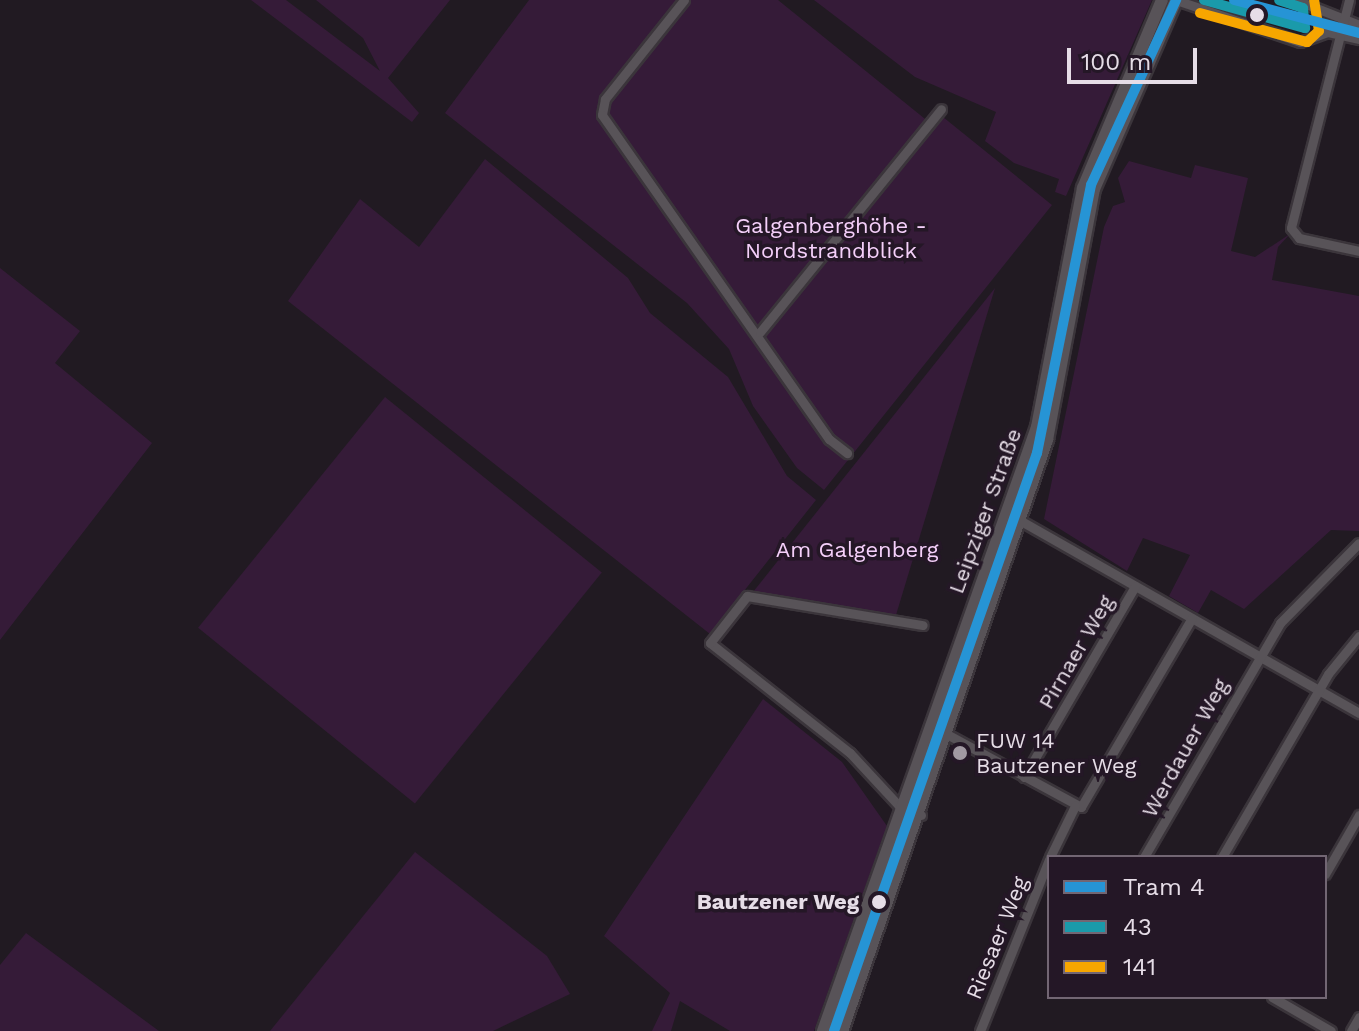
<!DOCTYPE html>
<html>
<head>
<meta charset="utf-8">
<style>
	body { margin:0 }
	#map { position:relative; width:1359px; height:1031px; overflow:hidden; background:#211a22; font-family:"Work Sans",sans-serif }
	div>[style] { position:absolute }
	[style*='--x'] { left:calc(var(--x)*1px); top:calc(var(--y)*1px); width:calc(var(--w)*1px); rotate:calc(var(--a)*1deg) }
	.green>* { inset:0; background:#351b38; transform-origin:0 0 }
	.roads { filter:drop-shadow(2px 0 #3b353b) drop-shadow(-2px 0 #3b353b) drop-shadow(0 2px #3b353b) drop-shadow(0 -2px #3b353b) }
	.minor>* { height:9px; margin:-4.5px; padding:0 4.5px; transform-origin:4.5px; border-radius:4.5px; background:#585358 }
	.secondary>* { height:12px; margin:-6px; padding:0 6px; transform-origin:6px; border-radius:6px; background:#585358 }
	.bus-1>* { height:10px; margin:-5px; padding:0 5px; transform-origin:5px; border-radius:5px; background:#1a9aaa }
	.bus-2>* { height:10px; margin:-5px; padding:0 5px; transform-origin:5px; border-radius:5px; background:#f7a600 }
	.tram-1>* { height:10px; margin:-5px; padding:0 5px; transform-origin:5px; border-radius:5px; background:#2694d5 }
	.dots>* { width:22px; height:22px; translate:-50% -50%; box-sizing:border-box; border:4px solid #241726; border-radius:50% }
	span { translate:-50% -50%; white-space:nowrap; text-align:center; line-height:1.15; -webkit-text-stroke:7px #241726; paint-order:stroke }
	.park-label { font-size:22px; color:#f5d0fa }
	.street-label { font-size:22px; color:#e6dde7 }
	.poi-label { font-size:22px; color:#e6dde7 }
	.left { translate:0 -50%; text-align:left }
	.stop-label { font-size:22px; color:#e6dde7; font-weight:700 }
	.right { translate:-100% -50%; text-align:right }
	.legend { position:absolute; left:1047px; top:855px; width:280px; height:144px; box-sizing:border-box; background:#241726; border:2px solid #726673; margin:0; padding:10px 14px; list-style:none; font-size:24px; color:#e6dde7 }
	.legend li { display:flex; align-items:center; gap:16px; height:40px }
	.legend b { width:40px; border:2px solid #726673 }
	.scale { position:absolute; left:1067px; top:48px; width:130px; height:36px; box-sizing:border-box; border:4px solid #e6dde7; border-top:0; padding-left:10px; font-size:24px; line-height:28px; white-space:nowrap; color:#e6dde7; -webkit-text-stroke:6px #241726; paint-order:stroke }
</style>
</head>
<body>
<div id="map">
	<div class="green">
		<div style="clip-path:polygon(251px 0,286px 0,380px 71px,363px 38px,316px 0,450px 0,388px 78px,419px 113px,412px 122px)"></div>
		<div style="clip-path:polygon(529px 0,778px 0,935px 127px,943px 117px,1052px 205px,824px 490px,797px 468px,753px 406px,729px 349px,687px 303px,445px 113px)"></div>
		<div style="clip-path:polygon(814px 0,1152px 0,1066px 196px,1055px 192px,1059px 179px,1014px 163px,985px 141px,996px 112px,915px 77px)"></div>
		<div style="clip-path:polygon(485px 159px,628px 278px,650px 313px,728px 377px,787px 476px,816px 500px,710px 634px,288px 301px,360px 199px,419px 247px)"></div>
		<div style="clip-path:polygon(1129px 161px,1191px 178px,1195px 165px,1248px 178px,1231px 251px,1255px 257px,1290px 234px,1278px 247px,1272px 280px,1359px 296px,1359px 531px,1331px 530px,1244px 609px,1211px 590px,1198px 613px,1169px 596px,1190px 555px,1143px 538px,1127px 571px,1044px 519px,1104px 227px,1113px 206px,1125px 202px,1118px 178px)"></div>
		<div style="clip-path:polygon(0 268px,80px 331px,55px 363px,152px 443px,0 640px)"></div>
		<div style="clip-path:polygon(995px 288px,896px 615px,753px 592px)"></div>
		<div style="left:385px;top:397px;width:279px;height:297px;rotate:39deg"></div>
		<div style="clip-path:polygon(763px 699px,842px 762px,887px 826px,814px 1031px,730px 1031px,680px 1001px,671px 1031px,652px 1031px,670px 993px,604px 936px)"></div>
		<div style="clip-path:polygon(415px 852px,547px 956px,570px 994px,493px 1031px,270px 1031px)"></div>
		<div style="clip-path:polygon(26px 933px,159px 1031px,0 1031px,0 965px)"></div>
	</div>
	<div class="roads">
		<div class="minor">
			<div style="--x:684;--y:0;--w:127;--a:128.6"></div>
			<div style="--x:605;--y:99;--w:16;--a:101"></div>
			<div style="--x:602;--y:115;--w:396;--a:55"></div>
			<div style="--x:829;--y:439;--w:23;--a:38"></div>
			<div style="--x:1176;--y:0;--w:131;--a:18.7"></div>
			<div style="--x:1300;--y:42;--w:30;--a:-20"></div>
			<div style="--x:1328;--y:32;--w:32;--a:13"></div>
			<div style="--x:1296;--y:0;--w:68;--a:21.6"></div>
			<div style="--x:1349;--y:0;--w:235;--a:104.3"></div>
			<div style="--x:1291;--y:228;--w:13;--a:51"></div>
			<div style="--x:1299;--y:238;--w:61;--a:12.2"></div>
			<div style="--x:760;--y:332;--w:287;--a:-50.9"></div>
			<div style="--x:1014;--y:517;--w:397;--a:29.6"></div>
			<div style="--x:930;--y:725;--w:172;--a:28.5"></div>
			<div style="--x:1081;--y:807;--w:219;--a:-59.6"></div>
			<div style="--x:1024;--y:777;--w:221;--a:-59.8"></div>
			<div style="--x:921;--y:815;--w:21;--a:-161"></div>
			<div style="--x:901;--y:808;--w:75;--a:-132.8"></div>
			<div style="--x:850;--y:753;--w:178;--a:-141.8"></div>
			<div style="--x:710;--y:643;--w:60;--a:-51.8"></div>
			<div style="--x:747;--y:596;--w:178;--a:9.4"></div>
			<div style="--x:1050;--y:857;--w:57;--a:-63.9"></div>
			<div style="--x:1144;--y:857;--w:271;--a:-59.8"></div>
			<div style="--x:1280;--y:623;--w:112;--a:-45.4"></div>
			<div style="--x:1222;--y:857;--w:211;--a:-59.9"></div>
			<div style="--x:1328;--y:674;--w:49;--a:-50.8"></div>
			<div style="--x:1325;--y:874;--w:68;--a:-60"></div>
			<div style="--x:1272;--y:997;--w:68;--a:30"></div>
			<div style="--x:980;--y:1031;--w:185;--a:-68.1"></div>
			<div style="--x:1351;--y:1031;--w:16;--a:-60"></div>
		</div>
		<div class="secondary">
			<div style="--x:823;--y:1031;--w:641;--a:-70.49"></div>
			<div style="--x:1037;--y:427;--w:243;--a:-79.1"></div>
			<div style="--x:1083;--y:188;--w:204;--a:-67.2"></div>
			<div style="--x:842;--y:1031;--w:626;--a:-70.87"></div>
			<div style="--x:1047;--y:440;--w:255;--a:-79.4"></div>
			<div style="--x:1094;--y:189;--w:206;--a:-66.5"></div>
		</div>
	</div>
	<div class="bus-1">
		<div style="--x:1204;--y:0;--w:105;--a:15.5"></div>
		<div style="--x:1305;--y:28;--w:20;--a:-96"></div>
		<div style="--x:1303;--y:8;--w:25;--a:-162"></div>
	</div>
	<div class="bus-2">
		<div style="--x:1200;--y:13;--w:111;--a:15.2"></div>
		<div style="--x:1307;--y:42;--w:16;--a:-43"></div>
		<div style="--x:1319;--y:31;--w:31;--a:-99"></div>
	</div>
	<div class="tram-1">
		<div style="--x:1234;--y:0;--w:129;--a:14.8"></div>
		<div style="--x:834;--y:1031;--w:613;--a:-70.65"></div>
		<div style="--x:1037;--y:453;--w:273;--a:-78.6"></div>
		<div style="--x:1091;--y:185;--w:204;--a:-65.3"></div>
	</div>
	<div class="dots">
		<div style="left:1257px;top:15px;background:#e6dde7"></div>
		<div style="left:960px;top:753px;background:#a199a2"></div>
		<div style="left:879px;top:902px;background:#e6dde7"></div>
	</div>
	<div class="park-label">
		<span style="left:831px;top:238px">Galgenberghöhe -<br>Nordstrandblick</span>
		<span style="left:857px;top:550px">Am Galgenberg</span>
	</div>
	<div class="street-label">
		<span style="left:985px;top:511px;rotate:-70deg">Leipziger Straße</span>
		<span style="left:1076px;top:652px;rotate:-60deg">Pirnaer Weg</span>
		<span style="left:1185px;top:748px;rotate:-61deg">Werdauer Weg</span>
		<span style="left:997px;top:938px;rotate:-68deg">Riesaer Weg</span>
	</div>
	<div class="poi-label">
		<span class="left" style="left:976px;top:753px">FUW 14<br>Bautzener Weg</span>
	</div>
	<div class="stop-label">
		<span class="right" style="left:859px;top:902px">Bautzener Weg</span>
	</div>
	<ul class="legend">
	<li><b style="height:10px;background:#2694d5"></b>Tram 4</li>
	<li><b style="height:10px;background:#1a9aaa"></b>43</li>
	<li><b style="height:10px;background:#f7a600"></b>141</li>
	</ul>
	<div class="scale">100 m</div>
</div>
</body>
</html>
